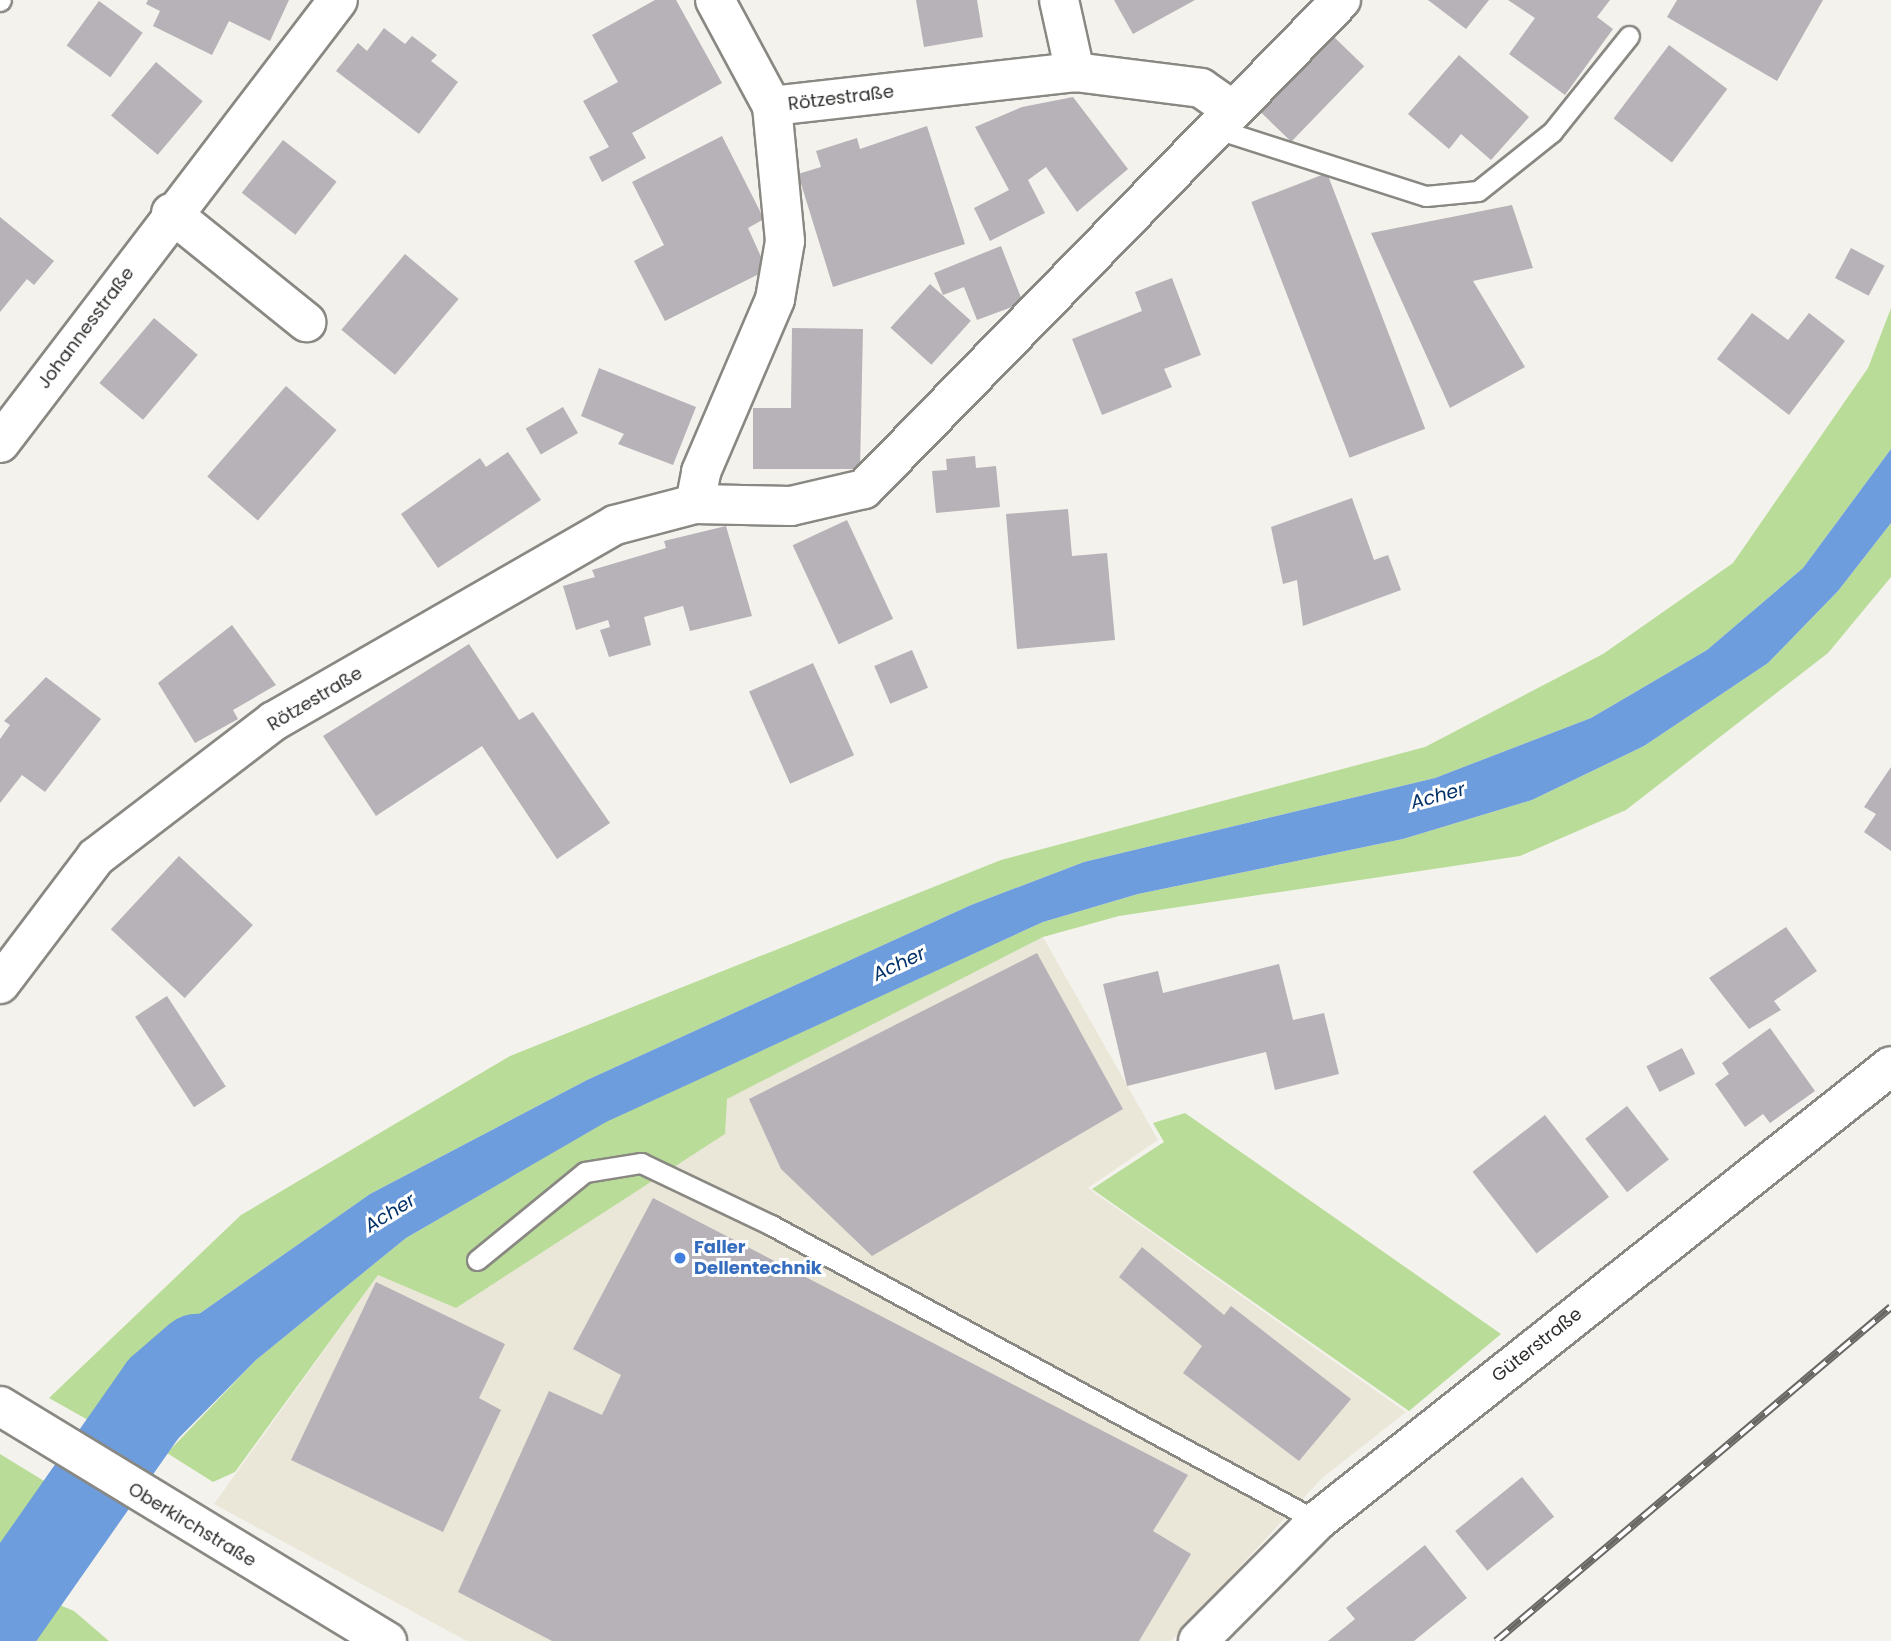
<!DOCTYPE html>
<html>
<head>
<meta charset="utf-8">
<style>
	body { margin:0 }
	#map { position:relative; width:1891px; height:1641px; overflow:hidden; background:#f4f2ec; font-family:Poppins,sans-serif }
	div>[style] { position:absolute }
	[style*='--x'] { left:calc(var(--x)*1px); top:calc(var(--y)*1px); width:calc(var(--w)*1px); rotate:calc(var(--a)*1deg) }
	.built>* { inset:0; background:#eae7d9 }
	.green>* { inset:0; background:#b9dd99 }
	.water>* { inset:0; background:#6d9ddc }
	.river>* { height:86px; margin:-43px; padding:0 43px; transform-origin:43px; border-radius:43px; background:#6d9ddc }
	.building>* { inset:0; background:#b6b2b8; transform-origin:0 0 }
	.roads { filter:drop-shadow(2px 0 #8a8882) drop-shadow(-2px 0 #8a8882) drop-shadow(0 2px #8a8882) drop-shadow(0 -2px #8a8882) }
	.lane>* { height:19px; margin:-9.5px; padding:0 9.5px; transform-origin:9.5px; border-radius:9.5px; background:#fff }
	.street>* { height:38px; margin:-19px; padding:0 19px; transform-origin:19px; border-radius:19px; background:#fff }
	.secondary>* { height:38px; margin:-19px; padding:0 19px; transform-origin:19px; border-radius:19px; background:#fff }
	.rail>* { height:8px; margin-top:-4px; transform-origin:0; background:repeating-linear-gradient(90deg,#fff 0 16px,#696865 0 32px); box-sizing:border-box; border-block:2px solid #696865 }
	.dots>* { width:19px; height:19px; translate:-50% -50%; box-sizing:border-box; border:4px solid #fff; border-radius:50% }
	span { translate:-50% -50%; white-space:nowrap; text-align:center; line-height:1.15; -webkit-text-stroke:6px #fff; paint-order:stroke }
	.street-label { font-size:18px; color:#2f2e2c }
	.shop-label { font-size:18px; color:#366cbe; font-weight:700 }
	.left { translate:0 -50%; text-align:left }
	.water-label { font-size:19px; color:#003068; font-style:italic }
</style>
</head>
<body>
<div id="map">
	<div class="built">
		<div style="clip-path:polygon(1043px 937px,1158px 1140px,1088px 1188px,1406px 1412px,1322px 1478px,1171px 1641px,467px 1641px,214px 1504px,378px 1275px)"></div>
	</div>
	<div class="green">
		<div style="clip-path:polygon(1891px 308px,1891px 449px,1803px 568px,1707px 650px,1591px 718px,1435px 778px,1084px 862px,971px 905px,587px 1080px,370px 1194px,189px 1321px,88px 1420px,49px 1398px,241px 1215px,510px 1056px,1001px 860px,1425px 747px,1603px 654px,1733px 563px,1868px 368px)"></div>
		<div style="clip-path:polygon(1891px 523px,1891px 577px,1828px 653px,1626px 810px,1520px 856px,1119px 916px,1043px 937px,727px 1099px,725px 1134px,456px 1308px,378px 1275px,235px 1472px,213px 1482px,167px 1453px,256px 1360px,406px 1238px,605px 1122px,1043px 922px,1138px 894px,1403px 839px,1532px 800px,1644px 746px,1768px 663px,1838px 591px)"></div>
		<div style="clip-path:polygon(1185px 1113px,1501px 1334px,1409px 1411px,1092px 1189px,1164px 1142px,1153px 1123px)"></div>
		<div style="clip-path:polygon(0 1454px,49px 1484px,0 1551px)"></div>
		<div style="clip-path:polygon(43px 1598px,74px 1611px,109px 1641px,10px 1641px)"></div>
	</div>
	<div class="water">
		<div style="clip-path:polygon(1891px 449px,1891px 523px,1838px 591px,1768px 663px,1644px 746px,1532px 800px,1403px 839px,1138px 894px,1043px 922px,606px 1122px,406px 1238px,256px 1360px,149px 1468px,88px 1420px,189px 1321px,370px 1194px,587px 1080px,971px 905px,1084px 862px,1435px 778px,1591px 718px,1707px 650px,1803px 568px)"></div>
		<div style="clip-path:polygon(49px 1484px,100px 1514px,7px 1641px,0 1641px,0 1551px)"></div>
	</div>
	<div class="river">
		<div style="--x:0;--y:1618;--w:281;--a:-55"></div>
		<div style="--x:161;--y:1388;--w:48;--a:-40.7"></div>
	</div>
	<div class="building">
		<div style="clip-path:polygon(148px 0,289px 0,270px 41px,229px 21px,212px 55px,153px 26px,160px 11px,146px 4px)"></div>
		<div style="clip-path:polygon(655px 0,676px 0,722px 83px,632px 133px,646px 158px,602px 182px,589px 157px,609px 147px,583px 101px,618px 82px,592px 35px)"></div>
		<div style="clip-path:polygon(916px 0,977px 0,983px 37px,924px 47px)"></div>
		<div style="clip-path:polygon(1114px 0,1195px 0,1133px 34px)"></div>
		<div style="clip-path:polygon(1428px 0,1489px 0,1466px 29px)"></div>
		<div style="clip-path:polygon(1508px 0,1610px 0,1597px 17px,1613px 29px,1565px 95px,1509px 54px,1535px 18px)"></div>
		<div style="clip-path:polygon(1677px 0,1823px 0,1777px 81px,1667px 17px)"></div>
		<div style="left:99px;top:1px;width:54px;height:55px;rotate:36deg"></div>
		<div style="clip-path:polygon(384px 28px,405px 44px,412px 36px,437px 55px,431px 61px,458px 82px,419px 134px,336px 71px,358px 43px,367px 51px)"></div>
		<div style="left:1334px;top:37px;width:42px;height:105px;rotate:44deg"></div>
		<div style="left:1669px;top:45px;width:73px;height:92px;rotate:37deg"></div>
		<div style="clip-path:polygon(1459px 55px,1529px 117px,1491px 160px,1461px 134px,1449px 149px,1408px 114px)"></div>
		<div style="left:156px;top:62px;width:61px;height:70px;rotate:40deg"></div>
		<div style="clip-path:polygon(1073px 97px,1128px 169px,1077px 212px,1046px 167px,1028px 180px,1045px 213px,990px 241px,974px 208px,1009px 190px,975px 127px,1022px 107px)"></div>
		<div style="clip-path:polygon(927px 126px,965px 244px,833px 287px,798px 174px,821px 167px,816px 151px,857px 138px,860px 149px)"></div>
		<div style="clip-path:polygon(722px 136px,764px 219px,748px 228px,767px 270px,665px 321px,634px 261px,664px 245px,632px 182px)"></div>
		<div style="left:283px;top:140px;width:68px;height:67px;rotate:38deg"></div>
		<div style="left:1327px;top:173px;width:274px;height:81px;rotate:69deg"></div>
		<div style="clip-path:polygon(1512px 205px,1533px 268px,1473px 281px,1525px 367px,1450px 408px,1371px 233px)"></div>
		<div style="clip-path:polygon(0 217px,54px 261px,34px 285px,27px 279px,0 312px)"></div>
		<div style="clip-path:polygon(1001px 246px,1023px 303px,977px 320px,964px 287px,943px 295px,934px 273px)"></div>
		<div style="left:1851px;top:248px;width:38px;height:34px;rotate:28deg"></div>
		<div style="left:405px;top:254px;width:70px;height:99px;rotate:40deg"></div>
		<div style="clip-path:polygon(1172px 278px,1201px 355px,1164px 369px,1172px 387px,1102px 415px,1072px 339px,1142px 311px,1135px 292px)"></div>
		<div style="left:930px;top:284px;width:55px;height:59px;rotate:42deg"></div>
		<div style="clip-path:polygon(1752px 313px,1788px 340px,1809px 313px,1845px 341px,1789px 415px,1717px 359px)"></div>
		<div style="left:154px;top:318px;width:57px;height:85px;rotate:40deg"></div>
		<div style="clip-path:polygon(792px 328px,863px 329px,860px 469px,753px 469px,753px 408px,791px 408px)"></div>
		<div style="clip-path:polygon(599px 368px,696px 407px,673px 465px,618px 444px,624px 434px,581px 416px)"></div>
		<div style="left:286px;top:386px;width:67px;height:120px;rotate:41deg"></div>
		<div style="left:563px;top:407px;width:30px;height:43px;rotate:60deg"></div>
		<div style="clip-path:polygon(508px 452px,541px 500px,438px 568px,401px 514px,480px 458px,486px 467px)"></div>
		<div style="clip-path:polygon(975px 456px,976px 468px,996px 466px,1000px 507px,936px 513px,932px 471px,947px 470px,946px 459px)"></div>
		<div style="clip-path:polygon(1352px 498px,1374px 560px,1388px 555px,1401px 590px,1303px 626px,1297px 580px,1283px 584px,1271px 527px)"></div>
		<div style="clip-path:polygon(1068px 509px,1072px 556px,1107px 553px,1115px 640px,1017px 649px,1006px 514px)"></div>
		<div style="left:847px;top:520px;width:109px;height:60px;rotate:65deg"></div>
		<div style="clip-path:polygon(726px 526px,752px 616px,690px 631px,683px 606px,644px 617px,651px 645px,609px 657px,600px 630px,610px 627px,608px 620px,576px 630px,563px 586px,595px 577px,592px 570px,666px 548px,664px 541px)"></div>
		<div style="clip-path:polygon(232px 625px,276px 685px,233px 710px,238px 719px,195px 743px,158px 683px)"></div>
		<div style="clip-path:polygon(469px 644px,519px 720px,533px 712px,610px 823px,557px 859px,482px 746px,376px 816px,323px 736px)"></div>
		<div style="left:912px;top:650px;width:41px;height:41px;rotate:67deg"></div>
		<div style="left:813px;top:663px;width:101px;height:70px;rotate:66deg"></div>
		<div style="clip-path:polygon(46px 677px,101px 719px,45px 792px,22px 775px,0 803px,0 739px,10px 725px,4px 721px)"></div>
		<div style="clip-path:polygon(1891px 767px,1891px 851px,1864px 832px,1876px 814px,1864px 807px)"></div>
		<div style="left:179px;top:856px;width:101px;height:100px;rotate:43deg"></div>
		<div style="clip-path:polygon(1786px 927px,1817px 971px,1774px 1001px,1781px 1010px,1749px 1029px,1709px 978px)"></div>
		<div style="clip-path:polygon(1037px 953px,1123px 1109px,872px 1256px,781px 1169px,749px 1099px)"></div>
		<div style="clip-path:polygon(1279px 964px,1293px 1020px,1324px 1013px,1339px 1074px,1275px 1090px,1266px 1052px,1127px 1086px,1103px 984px,1158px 971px,1163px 993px)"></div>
		<div style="left:167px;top:996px;width:108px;height:38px;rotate:57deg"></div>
		<div style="clip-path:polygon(1770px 1028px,1815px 1091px,1770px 1123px,1763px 1114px,1745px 1127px,1715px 1084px,1729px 1074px,1722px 1063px)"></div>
		<div style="left:1682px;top:1048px;width:29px;height:40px;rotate:63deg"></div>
		<div style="left:1627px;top:1106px;width:68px;height:53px;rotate:52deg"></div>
		<div style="left:1545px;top:1115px;width:104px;height:92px;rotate:52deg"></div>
		<div style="clip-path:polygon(653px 1198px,1188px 1475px,1153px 1531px,1191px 1554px,1139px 1641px,552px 1641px,458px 1592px,549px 1391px,602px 1415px,621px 1375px,573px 1349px)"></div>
		<div style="clip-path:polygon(1142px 1247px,1224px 1315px,1231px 1306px,1351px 1399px,1299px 1461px,1183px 1373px,1202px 1346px,1119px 1277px)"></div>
		<div style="clip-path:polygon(376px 1282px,505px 1344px,479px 1398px,501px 1410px,443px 1532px,291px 1460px)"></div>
		<div style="left:1522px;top:1477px;width:51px;height:86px;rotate:51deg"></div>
		<div style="clip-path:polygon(1425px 1545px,1467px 1598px,1414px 1641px,1328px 1641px,1355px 1619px,1346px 1608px)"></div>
	</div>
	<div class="roads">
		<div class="lane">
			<div style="--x:0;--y:1;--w:1;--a:-45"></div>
			<div style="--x:1217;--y:129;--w:219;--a:17.8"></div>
			<div style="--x:1426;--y:196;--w:52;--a:-5.5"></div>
			<div style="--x:1478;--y:191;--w:95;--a:-38.6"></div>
			<div style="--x:1552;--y:132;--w:123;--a:-51.3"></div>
			<div style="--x:477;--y:1260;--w:139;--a:-39.2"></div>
			<div style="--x:585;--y:1172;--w:57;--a:-9.1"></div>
			<div style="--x:641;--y:1163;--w:144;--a:25.5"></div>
			<div style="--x:771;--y:1225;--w:621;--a:28.46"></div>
		</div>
		<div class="street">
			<div style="--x:1059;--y:0;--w:74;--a:77.5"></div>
			<div style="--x:772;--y:106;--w:305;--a:-6.4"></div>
			<div style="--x:1075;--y:72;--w:127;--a:7.2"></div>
			<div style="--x:1201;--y:88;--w:38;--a:35"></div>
			<div style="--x:171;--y:213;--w:174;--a:38.9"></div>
			<div style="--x:0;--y:443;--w:557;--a:-52.66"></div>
			<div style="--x:695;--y:504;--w:33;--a:-79"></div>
			<div style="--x:701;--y:472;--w:188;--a:-66.8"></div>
			<div style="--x:775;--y:299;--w:59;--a:-80.2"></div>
			<div style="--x:785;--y:241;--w:136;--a:-95.5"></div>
			<div style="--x:772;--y:106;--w:120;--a:-118.3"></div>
			<div style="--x:0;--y:984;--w:159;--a:-52.9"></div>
			<div style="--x:96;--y:857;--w:224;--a:-37.4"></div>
			<div style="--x:274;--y:721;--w:393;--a:-29.9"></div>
			<div style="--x:615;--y:525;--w:83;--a:-14.7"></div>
			<div style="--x:695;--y:504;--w:96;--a:1.2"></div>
			<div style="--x:791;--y:506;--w:75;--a:-13.1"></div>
			<div style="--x:864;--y:489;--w:683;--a:-45.71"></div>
			<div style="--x:1198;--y:1641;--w:169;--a:-45.2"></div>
			<div style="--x:1317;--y:1521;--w:732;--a:-38.4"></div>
		</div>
		<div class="secondary">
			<div style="--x:0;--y:1406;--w:453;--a:31.3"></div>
		</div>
	</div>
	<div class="rail">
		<div style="--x:1496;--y:1641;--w:517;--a:-40.22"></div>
	</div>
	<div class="dots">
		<div style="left:680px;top:1258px;background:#3f7fe0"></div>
	</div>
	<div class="street-label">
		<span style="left:841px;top:98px;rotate:-7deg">Rötzestraße</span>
		<span style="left:86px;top:328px;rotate:-53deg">Johannesstraße</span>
		<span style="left:315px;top:699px;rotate:-31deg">Rötzestraße</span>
		<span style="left:1537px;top:1345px;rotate:-38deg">Güterstraße</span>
		<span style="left:192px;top:1525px;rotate:31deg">Oberkirchstraße</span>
	</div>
	<div class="shop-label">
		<span class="left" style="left:694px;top:1258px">Faller<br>Dellentechnik</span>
	</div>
	<div class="water-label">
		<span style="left:1438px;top:796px;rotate:-15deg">Acher</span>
		<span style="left:899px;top:964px;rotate:-25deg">Acher</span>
		<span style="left:390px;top:1213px;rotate:-32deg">Acher</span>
	</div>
</div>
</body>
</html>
